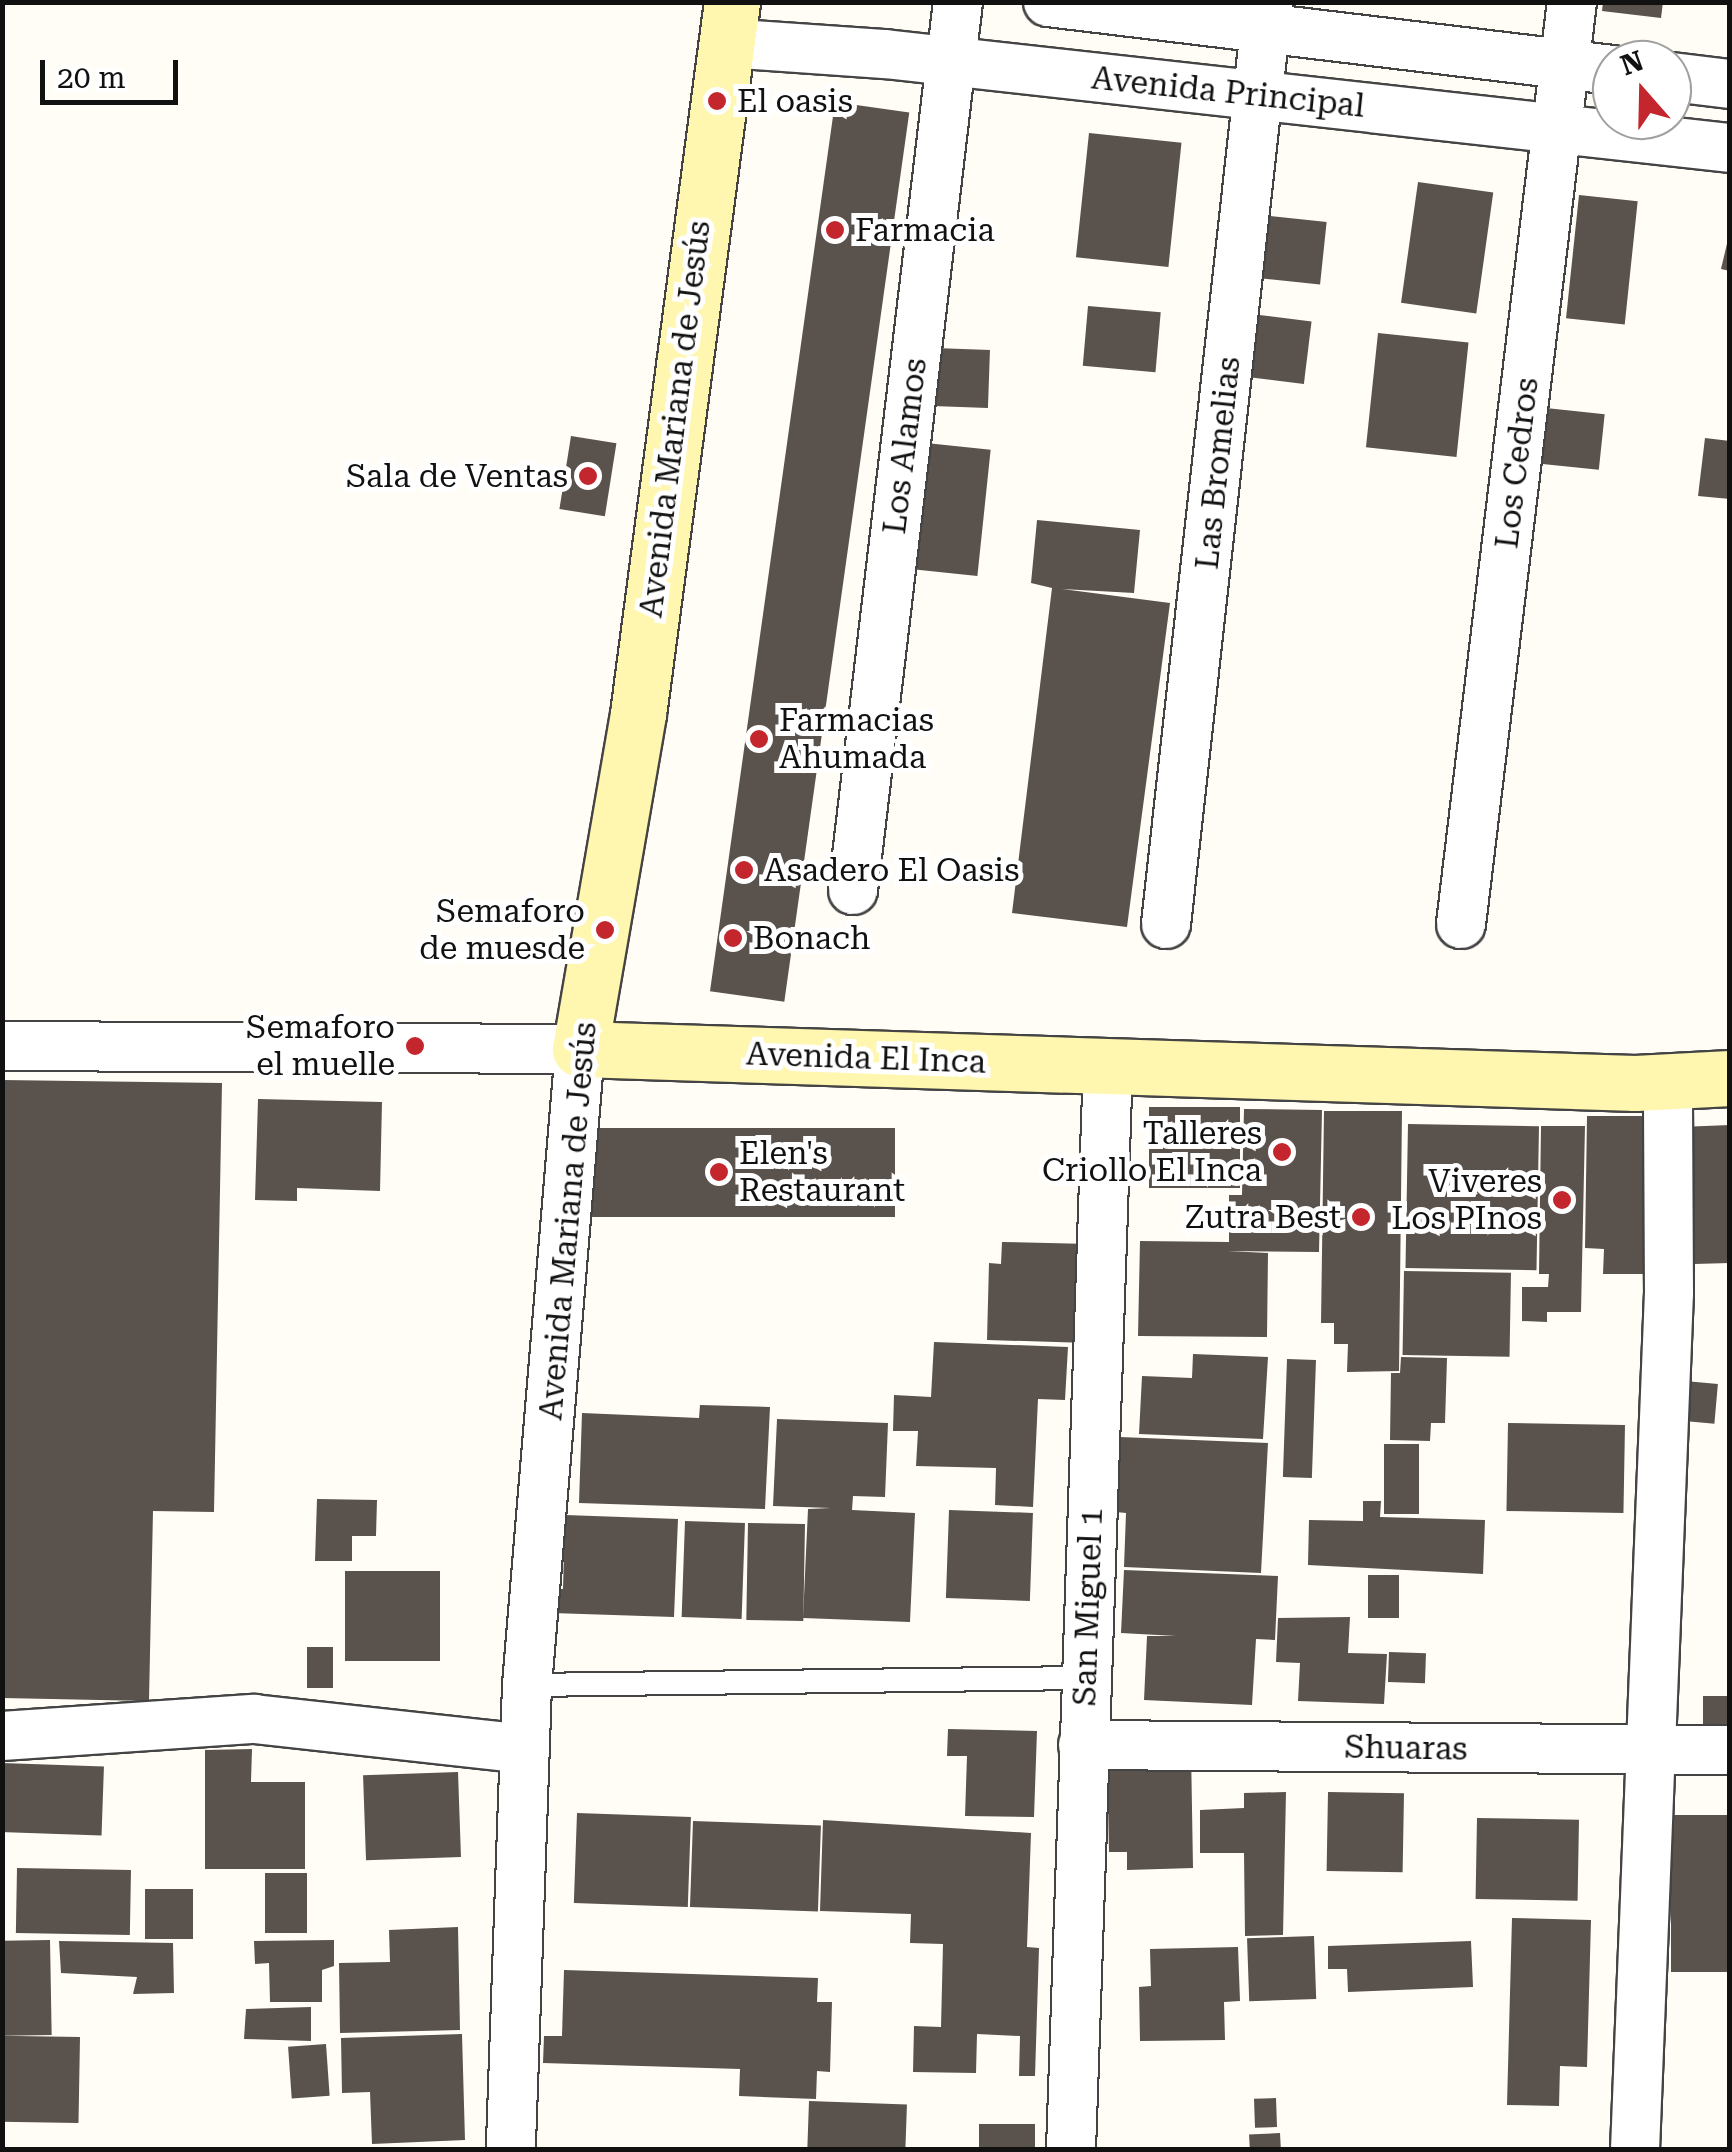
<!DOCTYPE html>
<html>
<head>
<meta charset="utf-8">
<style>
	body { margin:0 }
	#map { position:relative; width:1732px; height:2152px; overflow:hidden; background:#fffdf5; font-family:"Roboto Serif",serif }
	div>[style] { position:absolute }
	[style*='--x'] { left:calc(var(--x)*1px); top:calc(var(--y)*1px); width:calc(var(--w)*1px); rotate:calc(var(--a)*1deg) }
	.building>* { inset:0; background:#5a524d; transform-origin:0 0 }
	.roads { filter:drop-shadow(2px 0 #444) drop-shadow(-2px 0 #444) drop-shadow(0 2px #444) drop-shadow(0 -2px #444) }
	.lane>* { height:22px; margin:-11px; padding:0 11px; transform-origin:11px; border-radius:11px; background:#fff }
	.street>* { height:48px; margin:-24px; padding:0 24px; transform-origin:24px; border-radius:24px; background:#fff }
	.secondary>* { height:55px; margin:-27.5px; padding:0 27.5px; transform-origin:27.5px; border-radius:27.5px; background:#fff6b0 }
	.dots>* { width:28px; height:28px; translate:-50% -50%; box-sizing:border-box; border:5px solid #fff; border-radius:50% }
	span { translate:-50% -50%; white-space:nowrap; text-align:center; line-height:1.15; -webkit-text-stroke:10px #fff; paint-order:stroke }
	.street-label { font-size:32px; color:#111 }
	.poi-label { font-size:32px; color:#111 }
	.left { translate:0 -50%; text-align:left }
	.right { translate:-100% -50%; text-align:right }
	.frame { position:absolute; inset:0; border:5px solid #111; pointer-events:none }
	.north { position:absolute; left:1592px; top:40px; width:100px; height:100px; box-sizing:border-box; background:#fff; border:2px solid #a0a0a0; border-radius:50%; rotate:340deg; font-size:28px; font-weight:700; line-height:40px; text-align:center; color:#111 }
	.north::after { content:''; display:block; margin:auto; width:35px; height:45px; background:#c4262e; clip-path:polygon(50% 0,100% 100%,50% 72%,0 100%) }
	.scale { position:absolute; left:40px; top:60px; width:138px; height:45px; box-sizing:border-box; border:5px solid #111; border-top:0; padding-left:12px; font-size:30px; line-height:35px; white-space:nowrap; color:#111; -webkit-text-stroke:8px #fff; paint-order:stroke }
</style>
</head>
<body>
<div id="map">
	<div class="building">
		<div style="clip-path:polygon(1603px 2px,1663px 2px,1661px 18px,1602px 11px)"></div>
		<div style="left:835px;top:102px;width:75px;height:898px;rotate:8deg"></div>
		<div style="left:1089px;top:133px;width:93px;height:125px;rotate:6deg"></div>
		<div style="left:1418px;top:182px;width:76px;height:122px;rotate:8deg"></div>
		<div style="left:1579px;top:195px;width:59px;height:124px;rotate:6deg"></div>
		<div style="left:1261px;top:215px;width:66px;height:63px;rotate:6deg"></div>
		<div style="clip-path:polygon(1730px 231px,1730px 271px,1721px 269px)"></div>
		<div style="left:1088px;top:306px;width:73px;height:60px;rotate:5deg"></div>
		<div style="left:1251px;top:314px;width:61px;height:63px;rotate:7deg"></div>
		<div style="left:1378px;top:333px;width:91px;height:115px;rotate:6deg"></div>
		<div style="left:935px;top:348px;width:55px;height:58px;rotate:2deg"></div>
		<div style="left:1546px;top:408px;width:59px;height:56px;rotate:6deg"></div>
		<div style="left:571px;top:436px;width:46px;height:74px;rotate:9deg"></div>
		<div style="clip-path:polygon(1705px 438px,1730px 441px,1730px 499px,1698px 496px)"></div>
		<div style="left:926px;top:443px;width:65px;height:127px;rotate:6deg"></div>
		<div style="clip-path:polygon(1037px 520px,1140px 530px,1134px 593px,1062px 589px,1170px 603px,1127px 927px,1012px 913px,1052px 588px,1031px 583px)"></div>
		<div style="clip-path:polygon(2px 1080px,222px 1083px,214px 1512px,153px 1511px,149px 1701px,2px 1698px)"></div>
		<div style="clip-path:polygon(258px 1099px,382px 1102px,380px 1191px,297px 1188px,297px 1201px,255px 1200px)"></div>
		<div style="left:1149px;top:1107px;width:91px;height:81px"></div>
		<div style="clip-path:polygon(1244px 1109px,1322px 1110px,1319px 1252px,1227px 1251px,1268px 1253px,1267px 1337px,1138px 1336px,1140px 1241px,1229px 1242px,1229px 1195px,1242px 1195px)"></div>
		<div style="clip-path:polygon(1324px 1111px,1402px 1111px,1399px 1371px,1347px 1372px,1348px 1344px,1334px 1344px,1334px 1323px,1321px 1323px)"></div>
		<div style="clip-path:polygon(1587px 1116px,1658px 1116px,1657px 1274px,1603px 1274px,1604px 1249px,1585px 1248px)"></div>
		<div style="left:1408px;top:1124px;width:131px;height:144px;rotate:1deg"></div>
		<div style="clip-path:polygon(1730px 1125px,1730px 1263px,1694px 1264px,1691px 1154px,1680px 1127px)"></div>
		<div style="clip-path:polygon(1541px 1126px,1585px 1126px,1581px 1312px,1547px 1312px,1547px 1322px,1522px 1321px,1522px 1287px,1548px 1287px,1549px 1274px,1539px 1274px)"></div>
		<div style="left:895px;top:1128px;width:89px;height:313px;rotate:90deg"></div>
		<div style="clip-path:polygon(1002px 1242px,1090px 1244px,1088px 1343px,987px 1340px,989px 1263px,1001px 1264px)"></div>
		<div style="left:1404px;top:1271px;width:107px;height:84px;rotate:1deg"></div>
		<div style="clip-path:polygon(934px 1342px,1068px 1347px,1065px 1400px,1038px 1399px,1033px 1507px,995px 1505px,996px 1468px,916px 1466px,918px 1431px,893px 1431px,894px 1395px,931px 1397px)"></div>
		<div style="clip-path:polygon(1193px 1354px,1268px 1357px,1263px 1439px,1139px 1434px,1142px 1376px,1192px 1378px)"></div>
		<div style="clip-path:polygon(1401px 1357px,1447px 1358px,1445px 1423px,1431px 1423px,1430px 1441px,1390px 1440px,1391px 1373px,1400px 1373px)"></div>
		<div style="left:1287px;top:1359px;width:29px;height:118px;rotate:2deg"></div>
		<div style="left:1685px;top:1381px;width:33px;height:40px;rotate:5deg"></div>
		<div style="clip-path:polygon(700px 1405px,770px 1407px,765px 1509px,579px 1503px,582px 1413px,699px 1418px)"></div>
		<div style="clip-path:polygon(777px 1419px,888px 1423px,885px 1497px,853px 1496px,852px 1510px,915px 1513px,910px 1622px,803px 1618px,808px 1509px,831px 1508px,773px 1506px)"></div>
		<div style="left:1508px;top:1423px;width:117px;height:88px;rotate:1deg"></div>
		<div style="clip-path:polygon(1120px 1437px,1268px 1443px,1261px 1573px,1124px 1567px,1126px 1513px,1116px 1512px)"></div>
		<div style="left:1384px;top:1444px;width:35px;height:70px"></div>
		<div style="clip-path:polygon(317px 1499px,377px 1500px,376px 1536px,352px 1536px,352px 1561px,315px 1561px)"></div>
		<div style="clip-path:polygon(1363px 1501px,1381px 1501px,1380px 1517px,1485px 1520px,1483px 1574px,1308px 1565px,1309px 1520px,1363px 1521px)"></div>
		<div style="left:949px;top:1510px;width:84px;height:88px;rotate:2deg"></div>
		<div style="clip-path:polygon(565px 1515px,678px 1519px,674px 1617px,552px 1613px,553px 1589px,563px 1589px)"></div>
		<div style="left:685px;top:1521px;width:60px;height:96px;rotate:2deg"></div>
		<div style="left:748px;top:1523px;width:57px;height:97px;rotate:1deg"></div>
		<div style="clip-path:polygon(1124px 1570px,1278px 1576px,1275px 1640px,1256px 1639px,1252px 1705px,1144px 1700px,1147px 1636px,1176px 1636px,1121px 1633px)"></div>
		<div style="left:345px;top:1571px;width:95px;height:90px"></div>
		<div style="left:1368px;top:1575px;width:31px;height:43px"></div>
		<div style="clip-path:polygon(1350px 1617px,1348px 1653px,1387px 1654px,1384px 1704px,1298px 1701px,1300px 1663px,1276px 1662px,1278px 1618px)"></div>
		<div style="left:307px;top:1647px;width:26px;height:41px"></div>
		<div style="left:1389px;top:1652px;width:37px;height:30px;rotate:2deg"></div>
		<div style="left:1703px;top:1696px;width:27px;height:29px"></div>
		<div style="clip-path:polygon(948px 1729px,1037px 1731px,1034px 1817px,965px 1816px,967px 1756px,947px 1756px)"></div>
		<div style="clip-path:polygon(252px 1749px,251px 1782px,305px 1782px,305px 1869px,205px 1869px,205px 1750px)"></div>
		<div style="clip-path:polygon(1191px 1749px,1193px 1868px,1127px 1870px,1127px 1852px,1109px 1852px,1107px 1750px)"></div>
		<div style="left:2px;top:1763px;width:102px;height:69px;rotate:2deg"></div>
		<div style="left:458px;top:1772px;width:85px;height:95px;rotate:88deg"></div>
		<div style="clip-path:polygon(1286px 1792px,1283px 1935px,1245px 1936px,1244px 1853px,1200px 1853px,1200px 1810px,1244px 1808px,1244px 1793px)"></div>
		<div style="left:1328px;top:1792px;width:76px;height:79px;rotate:1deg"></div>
		<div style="left:577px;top:1813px;width:114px;height:90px;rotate:2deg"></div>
		<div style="left:1730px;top:1815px;width:157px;height:59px;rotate:90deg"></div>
		<div style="left:1477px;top:1818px;width:102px;height:81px;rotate:1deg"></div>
		<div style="clip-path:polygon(823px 1820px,1031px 1833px,1027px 1947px,1039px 1948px,1035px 2076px,1019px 2076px,1020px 2036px,977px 2034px,976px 2073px,913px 2072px,914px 2026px,941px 2027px,943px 1944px,910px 1943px,911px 1914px,820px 1911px)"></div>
		<div style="left:693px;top:1821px;width:128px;height:86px;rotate:2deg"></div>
		<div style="left:17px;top:1868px;width:114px;height:65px;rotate:1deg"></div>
		<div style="left:265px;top:1873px;width:42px;height:60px"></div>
		<div style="left:145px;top:1889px;width:48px;height:50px"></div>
		<div style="clip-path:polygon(1512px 1918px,1591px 1920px,1587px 2067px,1560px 2066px,1559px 2106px,1507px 2105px)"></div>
		<div style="clip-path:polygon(458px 1927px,460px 2030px,340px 2033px,339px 1963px,390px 1962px,389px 1930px)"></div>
		<div style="left:1314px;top:1936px;width:63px;height:67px;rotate:88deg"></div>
		<div style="left:50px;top:1940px;width:95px;height:48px;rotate:89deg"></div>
		<div style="clip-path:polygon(334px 1940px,334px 1966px,322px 1970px,322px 2002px,270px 2002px,269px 1963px,255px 1964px,254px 1941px)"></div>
		<div style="clip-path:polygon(59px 1941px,173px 1943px,174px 1993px,133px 1994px,137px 1977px,61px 1973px)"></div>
		<div style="clip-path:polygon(1471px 1941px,1473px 1987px,1348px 1992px,1347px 1969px,1328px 1969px,1328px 1946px)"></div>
		<div style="clip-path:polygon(1238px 1947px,1240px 2001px,1224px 2002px,1225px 2040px,1140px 2041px,1139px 1987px,1151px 1986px,1150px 1949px)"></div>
		<div style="clip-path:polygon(564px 1970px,818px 1978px,817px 2002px,832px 2002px,830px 2072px,817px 2071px,816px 2099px,739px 2096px,740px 2069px,543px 2063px,544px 2036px,562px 2036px)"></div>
		<div style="clip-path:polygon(311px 2007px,311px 2041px,244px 2039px,246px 2009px)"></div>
		<div style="clip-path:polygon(462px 2034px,465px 2140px,372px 2144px,370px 2092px,342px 2093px,341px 2038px)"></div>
		<div style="left:80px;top:2037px;width:86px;height:78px;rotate:91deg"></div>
		<div style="left:326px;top:2044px;width:52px;height:38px;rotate:86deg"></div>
		<div style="left:1276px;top:2098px;width:29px;height:22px;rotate:88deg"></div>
		<div style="left:809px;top:2101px;width:98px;height:49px;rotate:2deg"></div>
		<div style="left:979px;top:2124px;width:56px;height:26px"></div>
		<div style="left:1280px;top:2133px;width:17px;height:31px;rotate:87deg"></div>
	</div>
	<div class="roads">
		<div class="lane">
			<div style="--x:527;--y:1685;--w:558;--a:-0.72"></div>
		</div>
		<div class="street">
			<div style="--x:1048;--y:2;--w:568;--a:6.87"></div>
			<div style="--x:726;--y:43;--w:159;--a:4"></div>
			<div style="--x:885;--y:54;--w:850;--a:6.35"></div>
			<div style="--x:1672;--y:77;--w:58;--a:6.9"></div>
			<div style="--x:853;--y:890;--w:894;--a:-83.26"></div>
			<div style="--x:1166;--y:924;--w:928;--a:-83.69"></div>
			<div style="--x:1461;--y:924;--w:929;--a:-83.14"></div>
			<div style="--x:2;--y:1046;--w:578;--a:0.3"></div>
			<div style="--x:580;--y:1049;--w:638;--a:94.76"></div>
			<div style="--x:527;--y:1685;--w:465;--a:92"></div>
			<div style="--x:2;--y:1736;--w:253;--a:-3.9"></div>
			<div style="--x:254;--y:1719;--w:272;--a:6.3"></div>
			<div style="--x:1083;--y:1745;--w:647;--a:0.44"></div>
			<div style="--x:1071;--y:2150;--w:1086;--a:-88.05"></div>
			<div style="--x:1635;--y:2150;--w:857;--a:-87.73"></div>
			<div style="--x:1669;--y:1294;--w:213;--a:-90.3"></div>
		</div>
		<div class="secondary">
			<div style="--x:732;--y:2;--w:718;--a:97.52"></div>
			<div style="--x:638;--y:714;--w:340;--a:99.8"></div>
			<div style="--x:580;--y:1049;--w:1056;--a:1.85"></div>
			<div style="--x:1635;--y:1083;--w:95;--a:-3"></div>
		</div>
	</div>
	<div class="dots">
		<div style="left:717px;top:101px;background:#c4262e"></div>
		<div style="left:835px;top:230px;background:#c4262e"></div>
		<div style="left:588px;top:476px;background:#c4262e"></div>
		<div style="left:759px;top:739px;background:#c4262e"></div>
		<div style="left:744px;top:870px;background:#c4262e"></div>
		<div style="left:605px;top:930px;background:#c4262e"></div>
		<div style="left:733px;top:938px;background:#c4262e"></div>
		<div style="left:415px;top:1046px;background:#c4262e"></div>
		<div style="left:1282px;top:1152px;background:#c4262e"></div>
		<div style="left:719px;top:1172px;background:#c4262e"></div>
		<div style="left:1562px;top:1200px;background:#c4262e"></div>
		<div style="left:1361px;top:1217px;background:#c4262e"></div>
	</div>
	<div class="street-label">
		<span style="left:1228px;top:92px;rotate:6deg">Avenida Principal</span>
		<span style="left:675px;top:419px;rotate:-83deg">Avenida Mariana de Jesús</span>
		<span style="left:905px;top:446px;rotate:-83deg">Los Alamos</span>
		<span style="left:1218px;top:463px;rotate:-84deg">Las Bromelias</span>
		<span style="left:1517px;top:463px;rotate:-83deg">Los Cedros</span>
		<span style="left:866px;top:1058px;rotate:2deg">Avenida El Inca</span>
		<span style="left:568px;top:1221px;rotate:-85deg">Avenida Mariana de Jesús</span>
		<span style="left:1088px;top:1607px;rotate:-88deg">San Miguel 1</span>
		<span style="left:1406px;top:1748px;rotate:1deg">Shuaras</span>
	</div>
	<div class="poi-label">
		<span class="left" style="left:737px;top:101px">El oasis</span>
		<span class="left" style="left:855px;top:230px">Farmacia</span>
		<span class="right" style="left:568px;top:476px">Sala de Ventas</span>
		<span class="left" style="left:779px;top:739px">Farmacias<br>Ahumada</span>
		<span class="left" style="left:764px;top:870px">Asadero El Oasis</span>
		<span class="right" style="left:585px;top:930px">Semaforo<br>de muesde</span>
		<span class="left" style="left:753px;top:938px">Bonach</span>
		<span class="right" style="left:395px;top:1046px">Semaforo<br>el muelle</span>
		<span class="right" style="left:1262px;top:1152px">Talleres<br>Criollo El Inca</span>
		<span class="left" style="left:739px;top:1172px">Elen's<br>Restaurant</span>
		<span class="right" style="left:1542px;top:1200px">Viveres<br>Los PInos</span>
		<span class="right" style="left:1341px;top:1217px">Zutra Best</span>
	</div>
	<div class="frame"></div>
	<div class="north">N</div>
	<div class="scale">20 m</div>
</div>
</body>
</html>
